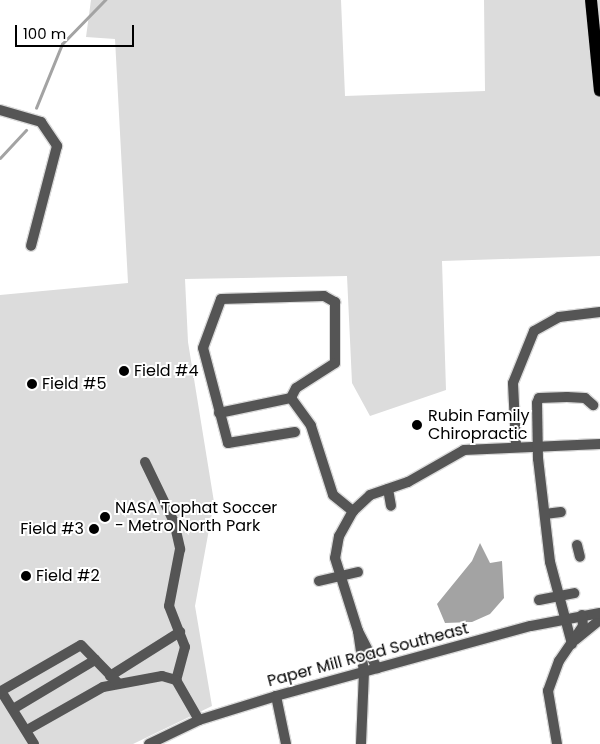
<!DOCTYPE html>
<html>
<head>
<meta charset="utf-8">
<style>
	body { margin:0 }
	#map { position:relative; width:600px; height:744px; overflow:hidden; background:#fff; font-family:Poppins,sans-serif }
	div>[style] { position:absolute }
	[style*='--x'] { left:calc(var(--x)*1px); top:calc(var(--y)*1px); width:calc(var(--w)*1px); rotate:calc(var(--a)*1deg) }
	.green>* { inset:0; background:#dcdcdc }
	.water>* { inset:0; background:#a3a3a3 }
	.stream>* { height:2.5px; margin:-1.25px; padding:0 1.25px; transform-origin:1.25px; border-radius:1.25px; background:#a3a3a3 }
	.roads { filter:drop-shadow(1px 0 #dbdbdb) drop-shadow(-1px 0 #dbdbdb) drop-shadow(0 1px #dbdbdb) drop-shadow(0 -1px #dbdbdb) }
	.minor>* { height:10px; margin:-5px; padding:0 5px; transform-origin:5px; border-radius:5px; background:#555 }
	.major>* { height:12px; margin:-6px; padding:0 6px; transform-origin:6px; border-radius:6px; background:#000 }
	.dots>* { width:14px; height:14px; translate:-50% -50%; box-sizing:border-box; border:2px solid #fff; border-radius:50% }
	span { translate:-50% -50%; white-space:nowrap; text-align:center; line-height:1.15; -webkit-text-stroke:4px #fff; paint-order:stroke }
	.poi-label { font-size:16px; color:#000 }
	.left { translate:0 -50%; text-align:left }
	.right { translate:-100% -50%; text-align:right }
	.street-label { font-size:16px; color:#000 }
	.scale { position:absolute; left:15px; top:25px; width:119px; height:22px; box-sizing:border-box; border:2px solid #000; border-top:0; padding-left:6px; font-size:15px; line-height:18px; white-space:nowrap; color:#000; -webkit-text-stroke:4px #fff; paint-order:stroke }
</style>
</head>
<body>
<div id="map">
	<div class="green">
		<div style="clip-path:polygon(91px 0,341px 0,345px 96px,485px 91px,484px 0,600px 0,600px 256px,442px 261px,446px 390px,370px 416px,352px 383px,347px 276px,185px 279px,188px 342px,214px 502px,195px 606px,212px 706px,133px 744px,0 744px,0 295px,128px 283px,115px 39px,86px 37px)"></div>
	</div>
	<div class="water">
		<div style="clip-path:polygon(480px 543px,490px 563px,502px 561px,504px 598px,490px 614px,472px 622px,445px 623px,437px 604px,472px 561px)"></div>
	</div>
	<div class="stream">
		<div style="--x:36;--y:108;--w:69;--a:-67.9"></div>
		<div style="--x:62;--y:44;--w:62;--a:-45.7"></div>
		<div style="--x:0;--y:158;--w:38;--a:-47"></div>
	</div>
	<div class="roads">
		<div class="minor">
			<div style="--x:0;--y:110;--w:43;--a:16.3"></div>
			<div style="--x:41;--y:122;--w:29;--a:56"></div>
			<div style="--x:57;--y:146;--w:103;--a:104.6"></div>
			<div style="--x:219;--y:413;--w:74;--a:-11.8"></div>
			<div style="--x:295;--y:432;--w:68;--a:170.7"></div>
			<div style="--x:228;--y:443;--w:98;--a:-104.7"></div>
			<div style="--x:203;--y:348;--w:52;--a:-69.8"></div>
			<div style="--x:221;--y:299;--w:103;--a:-1.7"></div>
			<div style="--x:324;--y:296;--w:13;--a:29"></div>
			<div style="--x:335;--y:302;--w:61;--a:90"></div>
			<div style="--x:335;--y:363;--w:46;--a:147.3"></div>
			<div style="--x:296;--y:388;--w:11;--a:117"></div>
			<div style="--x:291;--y:398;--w:34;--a:54"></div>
			<div style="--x:311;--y:426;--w:72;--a:72.3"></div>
			<div style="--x:333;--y:495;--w:26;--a:39"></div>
			<div style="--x:353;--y:511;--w:23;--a:-43"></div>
			<div style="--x:370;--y:495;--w:40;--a:-18.9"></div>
			<div style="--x:408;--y:482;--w:64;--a:-29.7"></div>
			<div style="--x:464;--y:450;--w:136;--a:-2.5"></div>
			<div style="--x:516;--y:445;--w:62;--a:-92.8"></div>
			<div style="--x:513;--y:383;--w:56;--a:-68"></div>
			<div style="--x:534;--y:331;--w:29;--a:-29"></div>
			<div style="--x:559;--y:317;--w:41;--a:-7"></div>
			<div style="--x:145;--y:462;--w:67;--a:64.2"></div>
			<div style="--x:174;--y:522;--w:28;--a:77"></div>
			<div style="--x:180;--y:549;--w:58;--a:100.9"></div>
			<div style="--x:169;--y:606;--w:44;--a:68.7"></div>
			<div style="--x:185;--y:647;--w:34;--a:105"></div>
			<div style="--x:388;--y:489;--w:17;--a:80"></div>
			<div style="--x:353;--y:511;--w:29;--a:119"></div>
			<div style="--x:339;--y:536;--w:22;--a:100"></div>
			<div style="--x:335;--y:558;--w:77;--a:72.5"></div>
			<div style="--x:358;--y:631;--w:41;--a:81.7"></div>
			<div style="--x:364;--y:672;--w:72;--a:92.4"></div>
			<div style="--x:545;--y:514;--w:16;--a:-7"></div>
			<div style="--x:577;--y:545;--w:12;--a:76"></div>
			<div style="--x:319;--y:581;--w:40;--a:-13"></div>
			<div style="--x:539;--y:600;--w:36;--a:-11"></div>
			<div style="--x:358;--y:631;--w:42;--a:62.8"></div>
			<div style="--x:575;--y:640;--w:32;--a:-39"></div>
			<div style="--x:572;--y:644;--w:85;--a:-105"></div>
			<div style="--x:550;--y:562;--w:104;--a:-96.6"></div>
			<div style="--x:538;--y:459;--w:56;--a:-91"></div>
			<div style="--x:537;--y:403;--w:5;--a:-68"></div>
			<div style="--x:539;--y:398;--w:28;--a:-2"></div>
			<div style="--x:567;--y:397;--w:18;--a:3"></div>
			<div style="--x:585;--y:398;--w:11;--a:41"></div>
			<div style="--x:110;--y:676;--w:83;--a:-32.2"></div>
			<div style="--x:276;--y:696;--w:49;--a:78.2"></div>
			<div style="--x:13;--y:709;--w:96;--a:-30.9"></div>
			<div style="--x:27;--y:730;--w:87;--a:-29.5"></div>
			<div style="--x:103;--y:687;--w:60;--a:-10.6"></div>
			<div style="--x:162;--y:676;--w:15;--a:16"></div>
			<div style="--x:176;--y:680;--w:46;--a:60.1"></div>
			<div style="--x:34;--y:744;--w:62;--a:-121.9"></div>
			<div style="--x:1;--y:691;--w:92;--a:-29.9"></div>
			<div style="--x:81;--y:645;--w:54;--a:45.7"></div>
			<div style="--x:149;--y:744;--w:55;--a:-25.6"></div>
			<div style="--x:199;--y:720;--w:81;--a:-17.3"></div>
			<div style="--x:276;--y:696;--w:264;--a:-15.4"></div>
			<div style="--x:531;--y:626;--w:70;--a:-10.7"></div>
			<div style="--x:557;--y:744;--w:54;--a:-99.6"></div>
			<div style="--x:548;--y:691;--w:32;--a:-70"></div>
			<div style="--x:559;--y:661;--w:42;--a:-55.6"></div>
			<div style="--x:583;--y:626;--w:11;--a:-95"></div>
		</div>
		<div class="major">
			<div style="--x:591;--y:0;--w:91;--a:84.4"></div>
		</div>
	</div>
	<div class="dots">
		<div style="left:124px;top:371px;background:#000"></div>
		<div style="left:32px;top:384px;background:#000"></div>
		<div style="left:417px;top:425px;background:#000"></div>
		<div style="left:105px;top:517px;background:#000"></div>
		<div style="left:94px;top:529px;background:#000"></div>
		<div style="left:26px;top:576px;background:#000"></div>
	</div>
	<div class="poi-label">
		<span class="left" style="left:134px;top:371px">Field #4</span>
		<span class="left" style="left:42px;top:384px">Field #5</span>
		<span class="left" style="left:428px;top:425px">Rubin Family<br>Chiropractic</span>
		<span class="left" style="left:115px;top:517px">NASA Tophat Soccer<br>- Metro North Park</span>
		<span class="right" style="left:84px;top:529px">Field #3</span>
		<span class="left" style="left:36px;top:576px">Field #2</span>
	</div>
	<div class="street-label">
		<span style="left:368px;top:655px;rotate:-15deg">Paper Mill Road Southeast</span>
	</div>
	<div class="scale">100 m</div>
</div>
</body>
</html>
